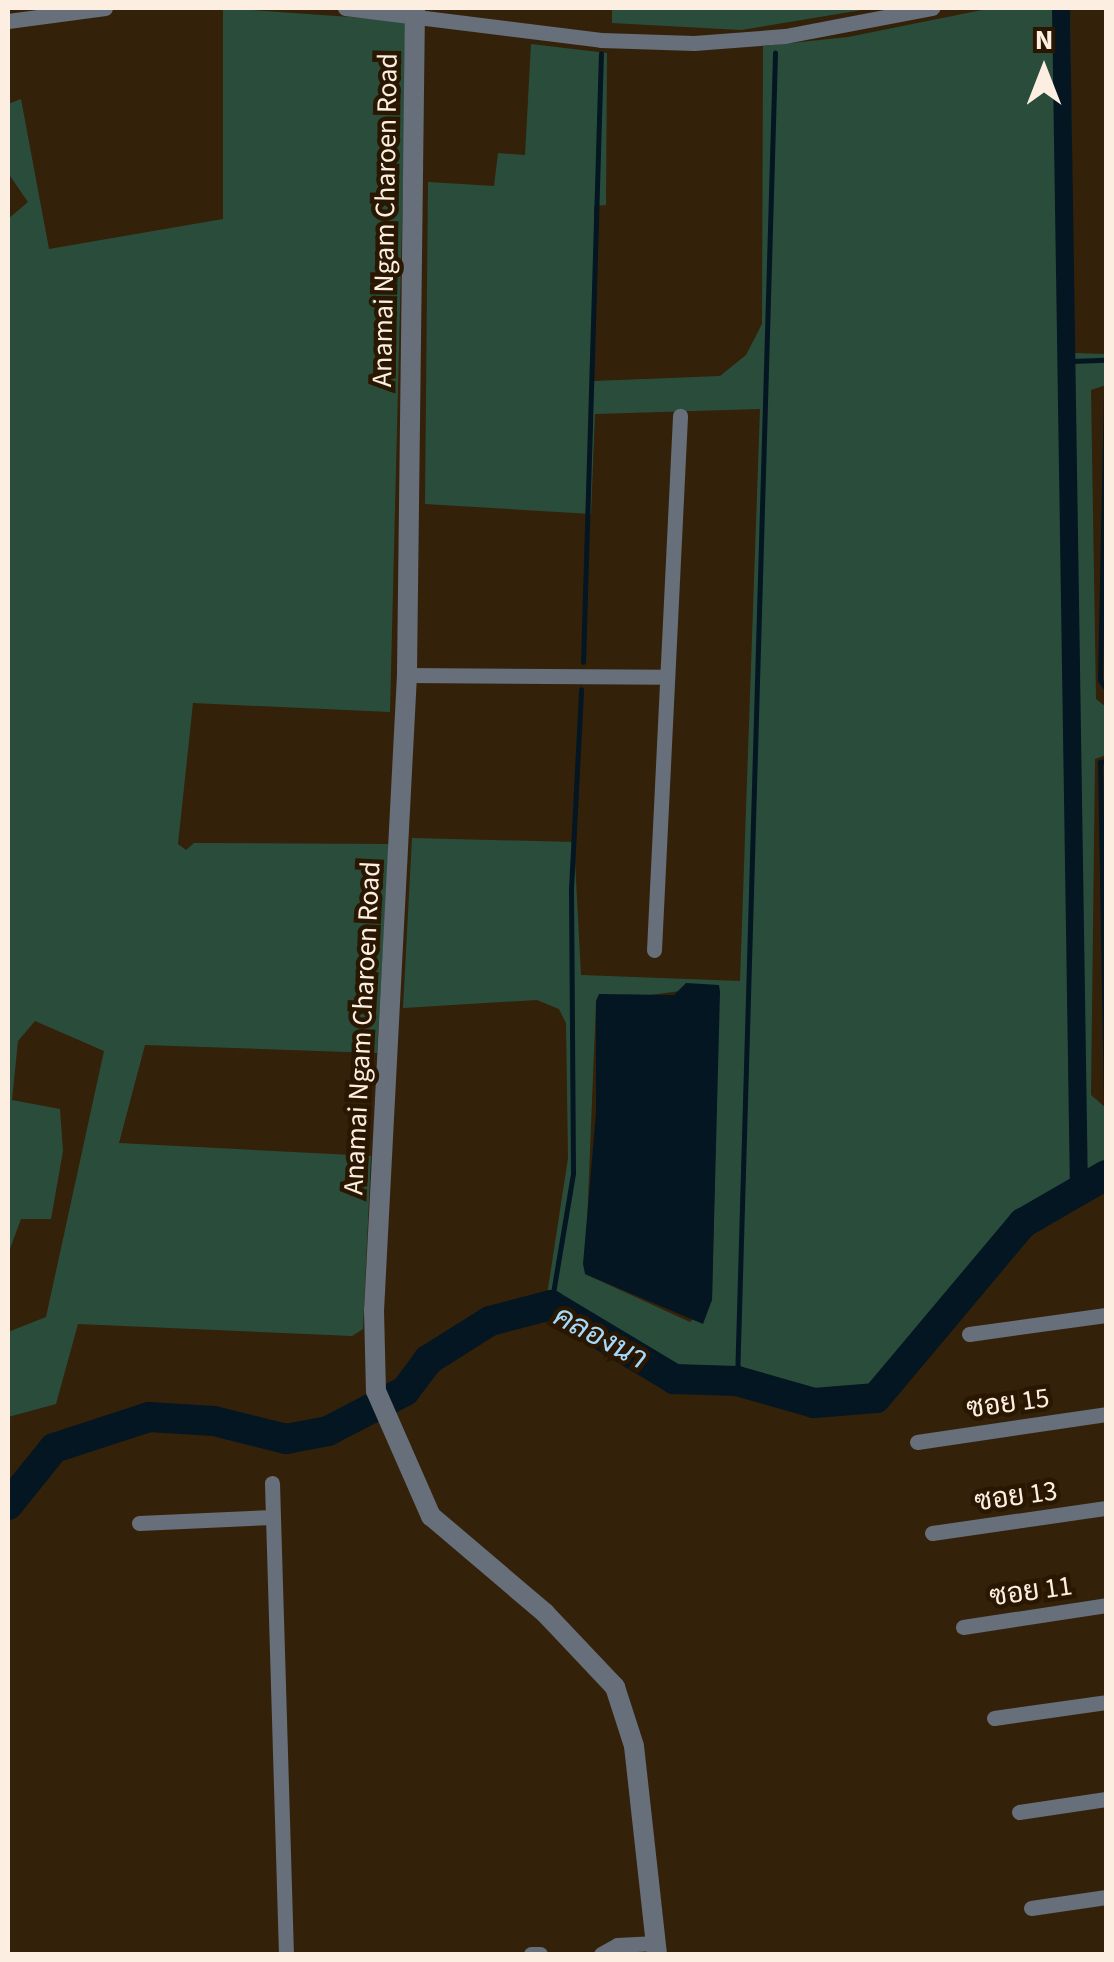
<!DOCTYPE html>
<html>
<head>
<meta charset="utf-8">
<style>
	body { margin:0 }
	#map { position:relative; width:1114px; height:1962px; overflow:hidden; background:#34210a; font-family:"Source Sans 3",Sarabun,sans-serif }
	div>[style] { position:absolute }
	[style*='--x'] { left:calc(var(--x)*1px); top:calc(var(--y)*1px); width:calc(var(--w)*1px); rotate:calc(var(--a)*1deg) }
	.green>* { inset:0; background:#2a4d3b }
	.water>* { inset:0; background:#041621 }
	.stream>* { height:5px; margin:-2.5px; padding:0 2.5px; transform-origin:2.5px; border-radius:2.5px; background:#041621 }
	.canal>* { height:18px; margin:-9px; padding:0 9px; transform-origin:9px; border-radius:9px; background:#041621 }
	.river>* { height:30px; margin:-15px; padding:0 15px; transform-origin:15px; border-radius:15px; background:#041621 }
	.minor>* { height:15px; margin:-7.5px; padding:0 7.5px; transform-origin:7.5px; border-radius:7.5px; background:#666f7a }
	.tertiary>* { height:20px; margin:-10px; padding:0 10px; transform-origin:10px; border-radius:10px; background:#666f7a }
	span { translate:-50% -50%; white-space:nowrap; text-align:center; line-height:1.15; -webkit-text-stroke:9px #2a1702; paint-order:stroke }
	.street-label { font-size:28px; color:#fcefe1 }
	.water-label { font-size:30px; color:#a7d9fa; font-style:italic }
	.frame { position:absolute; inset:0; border:10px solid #fcefe1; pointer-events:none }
	.north { position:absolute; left:994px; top:20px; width:100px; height:100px; -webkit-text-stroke:8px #2a1702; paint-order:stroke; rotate:0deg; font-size:28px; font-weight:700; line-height:40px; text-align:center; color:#fcefe1 }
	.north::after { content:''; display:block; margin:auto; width:35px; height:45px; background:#fcefe1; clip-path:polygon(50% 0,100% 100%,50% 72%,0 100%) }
</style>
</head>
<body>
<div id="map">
	<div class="green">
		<div style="clip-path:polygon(223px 8px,407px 21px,390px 712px,193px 703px,178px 844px,186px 850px,194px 843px,389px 844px,377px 1053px,145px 1045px,119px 1143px,371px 1156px,363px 1329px,352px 1336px,78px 1324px,56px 1404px,8px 1417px,8px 1332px,46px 1317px,104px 1051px,35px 1021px,18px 1041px,12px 1100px,60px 1109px,63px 1151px,51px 1219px,21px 1219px,8px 1254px,8px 219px,28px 202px,8px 173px,8px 104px,21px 99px,49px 249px,223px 219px)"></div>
		<div style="clip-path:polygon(612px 8px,874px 8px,741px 30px,612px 23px)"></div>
		<div style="clip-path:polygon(evenodd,992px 8px,1070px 8px,1074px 353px,1106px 354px,1106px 385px,1091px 390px,1096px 699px,1106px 707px,1106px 755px,1095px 759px,1091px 1095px,1106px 1108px,1106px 1168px,1022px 1214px,875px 1389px,825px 1396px,677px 1367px,547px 1295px,568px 1158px,566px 1023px,559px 1009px,537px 1000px,403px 1008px,412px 838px,574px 842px,581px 975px,740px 981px,760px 409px,595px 414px,591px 514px,425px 504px,428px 182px,494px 186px,498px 153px,525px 155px,531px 44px,607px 53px,606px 205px,594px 206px,594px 381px,720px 376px,746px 355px,762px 324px,763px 46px,848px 37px,992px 8px,719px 986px,712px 1300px,690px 1322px,585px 1274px,596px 1002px,719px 986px)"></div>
	</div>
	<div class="water">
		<div style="clip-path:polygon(686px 983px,719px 985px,720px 992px,712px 1300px,703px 1324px,585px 1274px,583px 1264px,596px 1113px,596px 1001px,599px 994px,674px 995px)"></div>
	</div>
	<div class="stream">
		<div style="--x:1071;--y:361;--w:35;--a:-2"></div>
		<div style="--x:1106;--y:391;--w:289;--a:91.2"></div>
		<div style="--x:1100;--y:680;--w:11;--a:56"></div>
		<div style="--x:583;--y:662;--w:609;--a:-88.31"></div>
		<div style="--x:1106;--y:761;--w:6;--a:171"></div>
		<div style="--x:1100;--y:762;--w:341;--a:89"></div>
		<div style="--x:551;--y:1305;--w:134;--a:-80.5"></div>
		<div style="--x:573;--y:1173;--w:284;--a:-90.4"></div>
		<div style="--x:571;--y:889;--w:200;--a:-87.1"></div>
		<div style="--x:737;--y:1381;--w:1329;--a:-88.36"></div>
	</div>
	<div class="canal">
		<div style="--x:1061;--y:8;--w:1180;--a:89.13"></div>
	</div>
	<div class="river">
		<div style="--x:8;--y:1505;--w:73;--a:-51.1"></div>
		<div style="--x:54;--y:1448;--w:100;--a:-18.1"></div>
		<div style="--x:149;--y:1417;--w:65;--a:3.5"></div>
		<div style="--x:214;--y:1421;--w:74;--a:14"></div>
		<div style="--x:286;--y:1439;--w:43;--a:-10.8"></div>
		<div style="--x:328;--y:1431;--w:87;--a:-27.5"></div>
		<div style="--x:405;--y:1391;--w:39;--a:-53"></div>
		<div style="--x:428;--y:1360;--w:73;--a:-32.2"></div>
		<div style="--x:490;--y:1321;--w:63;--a:-14.7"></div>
		<div style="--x:551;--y:1305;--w:144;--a:31"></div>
		<div style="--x:674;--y:1379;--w:63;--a:1.8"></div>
		<div style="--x:737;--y:1381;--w:80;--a:15.9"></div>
		<div style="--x:814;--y:1403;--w:62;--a:-4.6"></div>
		<div style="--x:876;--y:1398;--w:229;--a:-50"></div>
		<div style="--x:1023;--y:1223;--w:96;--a:-30"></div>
	</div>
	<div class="minor">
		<div style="--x:345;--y:8;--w:258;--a:7.1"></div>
		<div style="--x:601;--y:40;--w:93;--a:1.8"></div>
		<div style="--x:694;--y:43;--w:91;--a:-4.4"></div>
		<div style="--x:785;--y:36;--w:150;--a:-10.8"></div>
		<div style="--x:8;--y:21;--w:98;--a:-7.6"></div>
		<div style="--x:407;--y:675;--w:259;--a:0.4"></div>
		<div style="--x:654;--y:950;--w:535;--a:-87.21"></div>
		<div style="--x:969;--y:1334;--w:138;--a:-7.9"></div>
		<div style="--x:917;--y:1442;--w:191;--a:-8.4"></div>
		<div style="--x:272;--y:1483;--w:471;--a:88.3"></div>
		<div style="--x:139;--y:1523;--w:133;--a:-2.6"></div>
		<div style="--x:932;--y:1533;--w:176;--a:-8.2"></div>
		<div style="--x:963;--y:1627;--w:145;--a:-8.7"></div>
		<div style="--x:994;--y:1718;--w:113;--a:-8.1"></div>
		<div style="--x:1019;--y:1812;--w:88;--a:-8.5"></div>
		<div style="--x:1031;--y:1908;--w:76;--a:-8.3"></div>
		<div style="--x:531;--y:1954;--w:9;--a:0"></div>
		<div style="--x:601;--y:1954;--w:18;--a:-29"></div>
		<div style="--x:617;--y:1945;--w:39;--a:-3"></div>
	</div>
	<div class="tertiary">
		<div style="--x:415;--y:8;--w:667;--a:90.69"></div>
		<div style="--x:407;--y:675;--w:636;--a:92.97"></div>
		<div style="--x:374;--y:1310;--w:81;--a:88.6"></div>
		<div style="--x:376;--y:1391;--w:137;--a:66.3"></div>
		<div style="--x:431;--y:1516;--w:150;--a:40.4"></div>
		<div style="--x:545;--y:1613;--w:102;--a:46.6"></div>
		<div style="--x:615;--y:1687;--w:62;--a:72.1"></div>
		<div style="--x:634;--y:1746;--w:209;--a:83.7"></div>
	</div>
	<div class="street-label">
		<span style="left:385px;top:220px;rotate:-89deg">Anamai Ngam Charoen Road</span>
		<span style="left:362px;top:1028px;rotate:-87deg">Anamai Ngam Charoen Road</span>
		<span style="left:1008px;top:1403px;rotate:-8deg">ซอย 15</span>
		<span style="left:1016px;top:1496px;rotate:-8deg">ซอย 13</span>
		<span style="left:1031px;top:1591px;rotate:-8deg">ซอย 11</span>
	</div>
	<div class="water-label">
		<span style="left:600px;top:1338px;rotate:28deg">คลองนา</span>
	</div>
	<div class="frame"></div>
	<div class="north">N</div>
</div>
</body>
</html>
